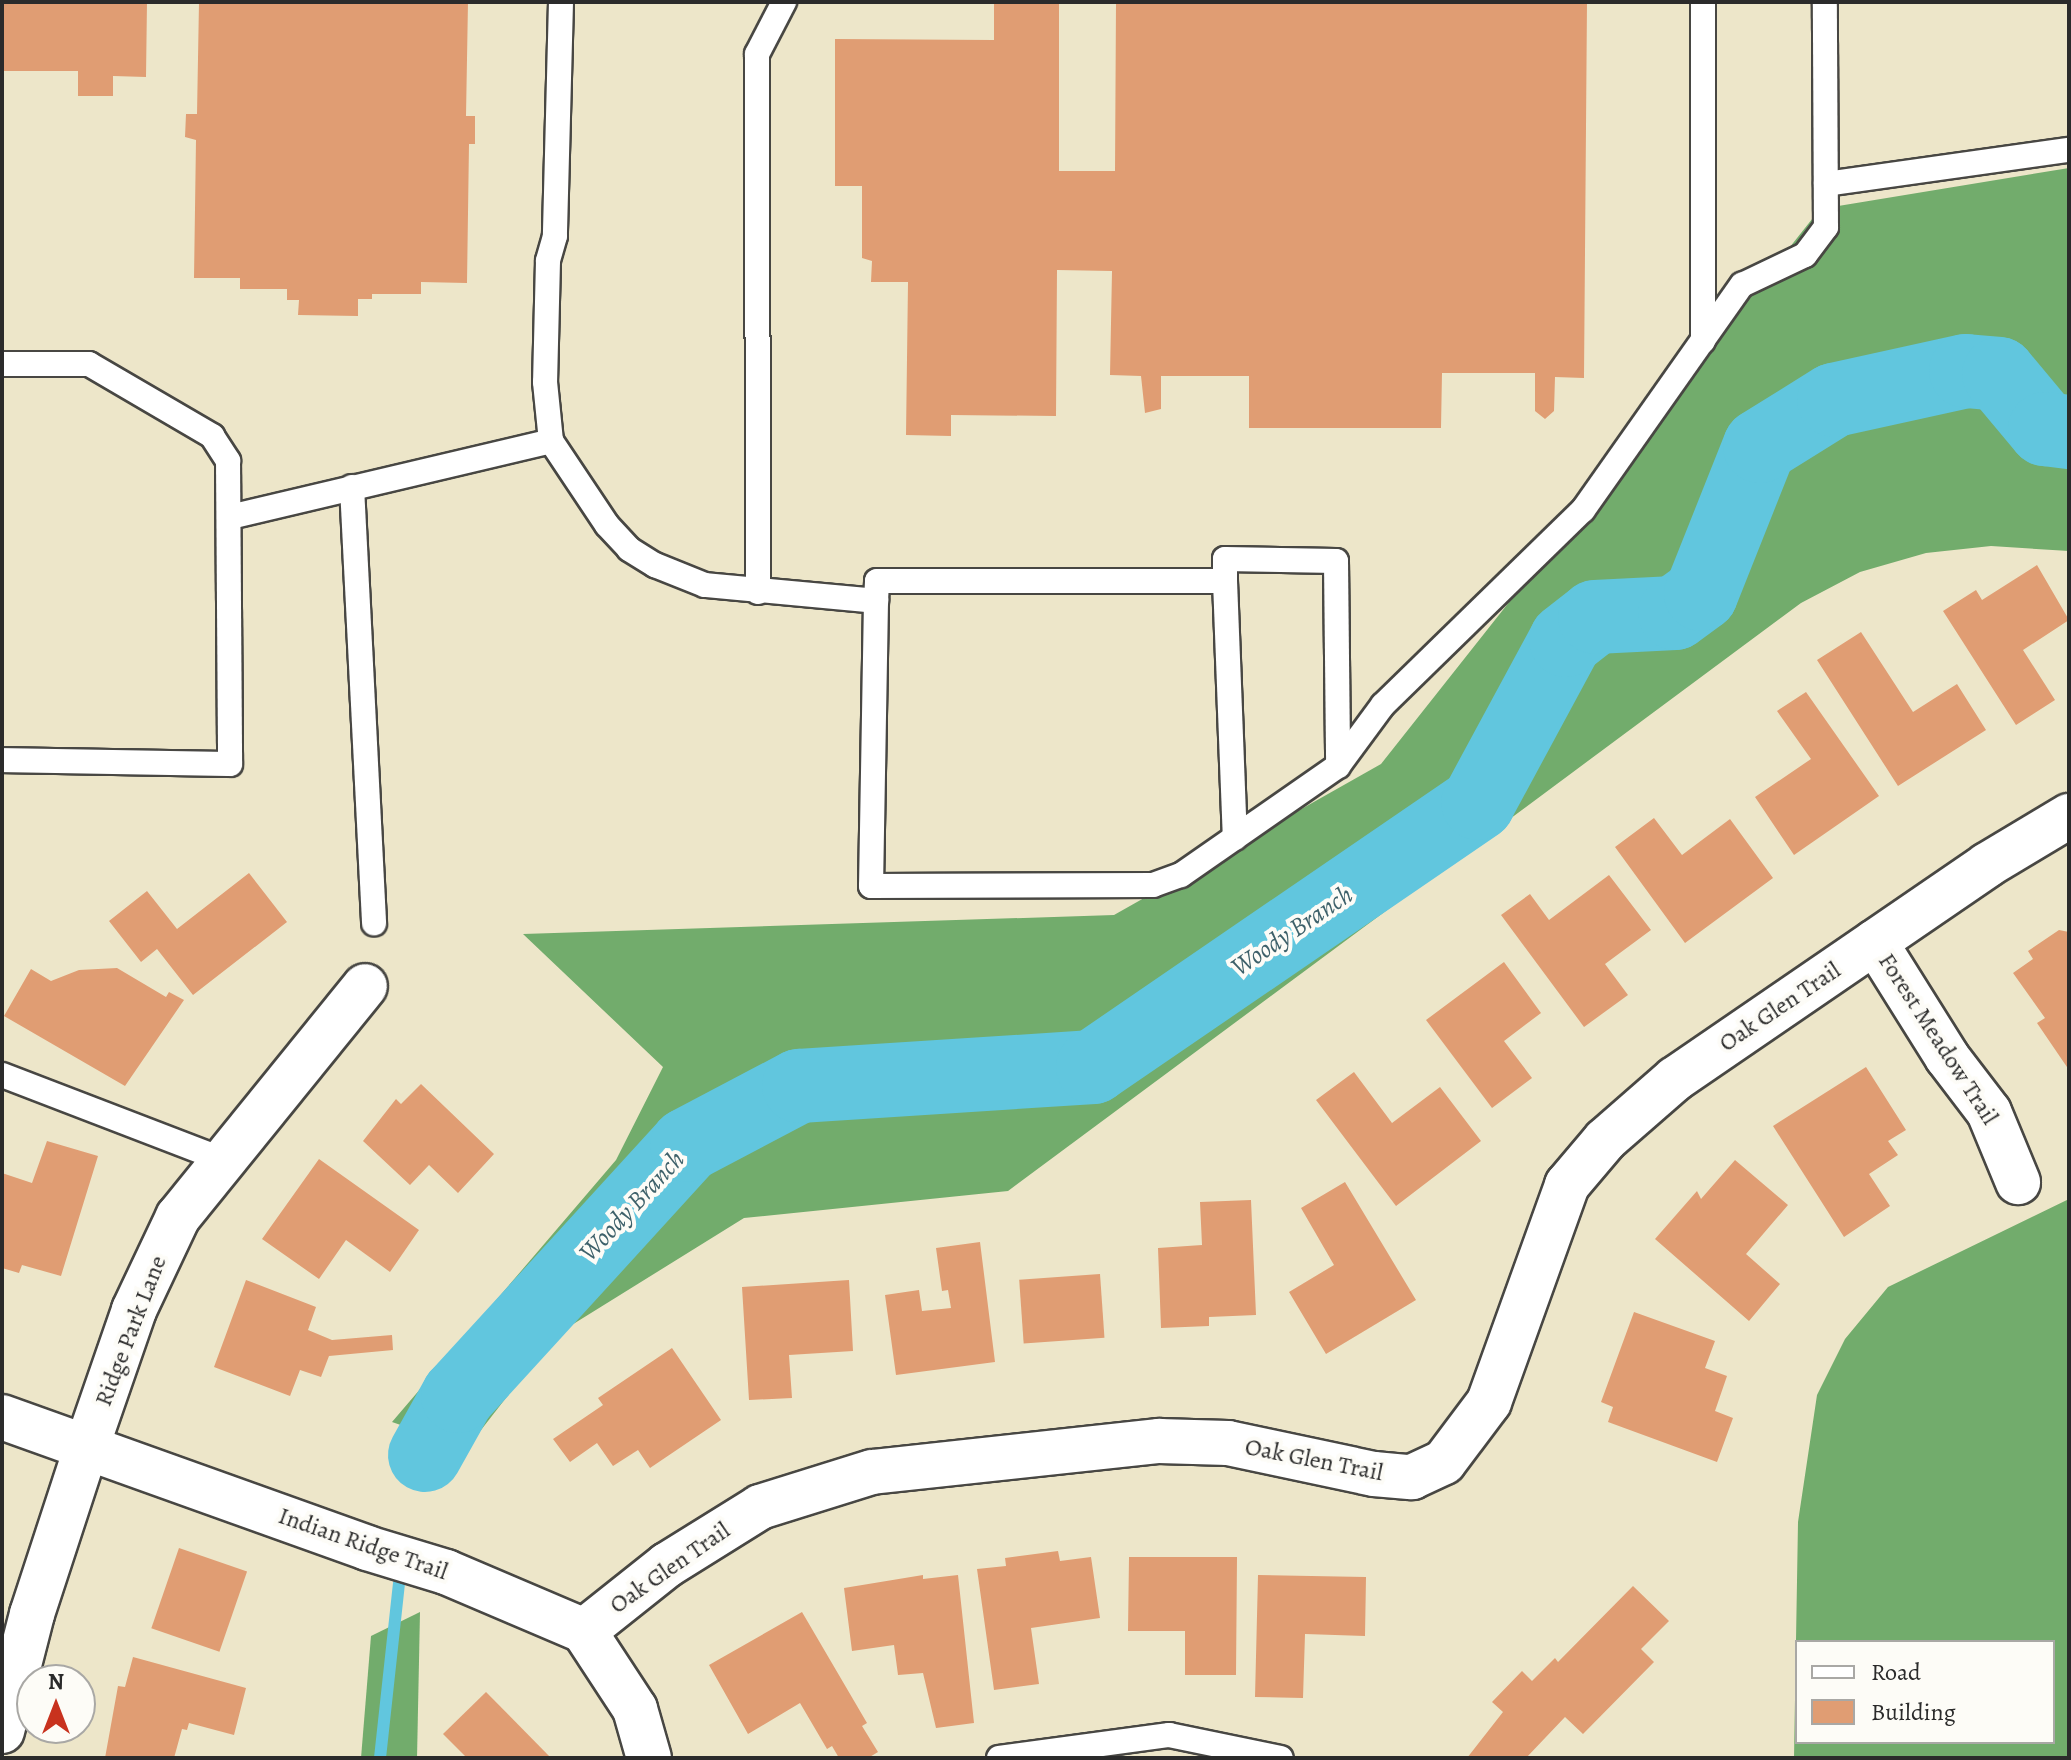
<!DOCTYPE html>
<html>
<head>
<meta charset="utf-8">
<style>
	body { margin:0 }
	#map { position:relative; width:2071px; height:1760px; overflow:hidden; background:#ede6c9; font-family:Alegreya,serif }
	div>[style] { position:absolute }
	[style*='--x'] { left:calc(var(--x)*1px); top:calc(var(--y)*1px); width:calc(var(--w)*1px); rotate:calc(var(--a)*1deg) }
	.forest>* { inset:0; background:#72ac6c }
	.stream>* { height:12px; margin:-6px; padding:0 6px; transform-origin:6px; border-radius:6px; background:#61c6de }
	.river>* { height:74px; margin:-37px; padding:0 37px; transform-origin:37px; border-radius:37px; background:#61c6de }
	.building>* { inset:0; background:#e09d73; transform-origin:0 0 }
	.roads { filter:drop-shadow(2px 0 #484743) drop-shadow(-2px 0 #484743) drop-shadow(0 2px #484743) drop-shadow(0 -2px #484743) }
	.service>* { height:24px; margin:-12px; padding:0 12px; transform-origin:12px; border-radius:12px; background:#fff }
	.minor>* { height:44px; margin:-22px; padding:0 22px; transform-origin:22px; border-radius:22px; background:#fff }
	.tertiary>* { height:44px; margin:-22px; padding:0 22px; transform-origin:22px; border-radius:22px; background:#fff }
	span { translate:-50% -50%; white-space:nowrap; text-align:center; line-height:1.15; -webkit-text-stroke:8px #fdfcf7; paint-order:stroke }
	.street-label { font-size:24px; color:#2b2b2b }
	.water-label { font-size:26px; color:#3e616a; font-style:italic }
	.frame { position:absolute; inset:0; border:4px solid #2b2b2b; pointer-events:none }
	.legend { position:absolute; left:1795px; top:1640px; width:260px; height:104px; box-sizing:border-box; background:#fdfcf7; border:2px solid #a9a8a5; margin:0; padding:10px 14px; list-style:none; font-size:24px; color:#2b2b2b }
	.legend li { display:flex; align-items:center; gap:16px; height:40px }
	.legend b { width:40px; border:2px solid #a9a8a5 }
	.north { position:absolute; left:16px; top:1664px; width:80px; height:80px; box-sizing:border-box; background:#fdfcf7; border:2px solid #a9a8a5; border-radius:50%; rotate:0deg; font-size:22px; font-weight:700; line-height:32px; text-align:center; color:#2b2b2b }
	.north::after { content:''; display:block; margin:auto; width:28px; height:36px; background:#c8321e; clip-path:polygon(50% 0,100% 100%,50% 72%,0 100%) }
</style>
</head>
<body>
<div id="map">
	<div class="forest">
		<div style="clip-path:polygon(2069px 168px,2069px 551px,1991px 546px,1926px 553px,1860px 572px,1801px 603px,1008px 1191px,744px 1218px,554px 1336px,467px 1448px,392px 1422px,616px 1160px,663px 1067px,523px 934px,1114px 915px,1381px 764px,1820px 209px)"></div>
		<div style="clip-path:polygon(evenodd,2069px 1199px,2069px 1758px,1794px 1758px,1798px 1522px,1817px 1395px,1845px 1339px,1888px 1287px,2069px 1199px,1797px 1642px,2053px 1642px,2053px 1742px,1797px 1742px,1797px 1642px)"></div>
		<div style="clip-path:polygon(420px 1612px,417px 1758px,361px 1758px,371px 1636px)"></div>
	</div>
	<div class="stream">
		<div style="--x:380;--y:1758;--w:176;--a:-83.8"></div>
	</div>
	<div class="river">
		<div style="--x:425;--y:1455;--w:68;--a:-60.8"></div>
		<div style="--x:458;--y:1396;--w:340;--a:-47.6"></div>
		<div style="--x:687;--y:1145;--w:127;--a:-27.8"></div>
		<div style="--x:799;--y:1086;--w:295;--a:-3.7"></div>
		<div style="--x:1093;--y:1067;--w:467;--a:-34.4"></div>
		<div style="--x:1478;--y:803;--w:185;--a:-61.6"></div>
		<div style="--x:1566;--y:640;--w:37;--a:-38"></div>
		<div style="--x:1595;--y:617;--w:80;--a:-2.9"></div>
		<div style="--x:1675;--y:613;--w:32;--a:-36"></div>
		<div style="--x:1701;--y:594;--w:159;--a:-68.3"></div>
		<div style="--x:1760;--y:446;--w:87;--a:-31.9"></div>
		<div style="--x:1834;--y:400;--w:135;--a:-12.4"></div>
		<div style="--x:1966;--y:371;--w:33;--a:5"></div>
		<div style="--x:1999;--y:374;--w:72;--a:50.1"></div>
		<div style="--x:2045;--y:429;--w:24;--a:7"></div>
	</div>
	<div class="building">
		<div style="clip-path:polygon(2px 2px,147px 2px,146px 77px,113px 76px,113px 96px,78px 96px,78px 71px,2px 71px)"></div>
		<div style="clip-path:polygon(199px 2px,468px 2px,466px 116px,475px 116px,475px 144px,469px 144px,467px 283px,421px 282px,421px 294px,372px 294px,372px 299px,358px 299px,358px 316px,298px 315px,299px 300px,287px 300px,287px 289px,240px 289px,240px 278px,194px 278px,196px 140px,185px 137px,186px 114px,197px 114px)"></div>
		<div style="clip-path:polygon(994px 2px,1059px 2px,1059px 171px,1115px 171px,1116px 2px,1587px 2px,1584px 378px,1555px 377px,1554px 411px,1545px 419px,1535px 411px,1535px 373px,1442px 373px,1441px 428px,1249px 428px,1249px 376px,1161px 376px,1161px 409px,1145px 413px,1141px 376px,1110px 375px,1112px 271px,1057px 270px,1056px 416px,951px 415px,951px 436px,906px 435px,908px 282px,871px 282px,872px 261px,862px 258px,862px 186px,835px 186px,835px 39px,994px 40px)"></div>
		<div style="clip-path:polygon(2037px 565px,2069px 620px,2023px 650px,2055px 700px,2016px 725px,1943px 611px,1976px 590px,1982px 600px)"></div>
		<div style="clip-path:polygon(1861px 632px,1913px 712px,1957px 684px,1986px 730px,1898px 786px,1817px 660px)"></div>
		<div style="clip-path:polygon(1806px 692px,1879px 796px,1794px 855px,1755px 797px,1811px 759px,1777px 711px)"></div>
		<div style="clip-path:polygon(1654px 818px,1682px 855px,1730px 819px,1773px 878px,1685px 943px,1615px 847px)"></div>
		<div style="clip-path:polygon(249px 873px,287px 922px,193px 995px,157px 949px,141px 962px,109px 921px,147px 891px,177px 929px)"></div>
		<div style="clip-path:polygon(1609px 875px,1651px 930px,1605px 964px,1628px 995px,1584px 1027px,1501px 915px,1530px 894px,1549px 920px)"></div>
		<div style="clip-path:polygon(2059px 930px,2069px 932px,2069px 1070px,2037px 1023px,2045px 1018px,2013px 973px,2033px 959px,2028px 951px)"></div>
		<div style="clip-path:polygon(1504px 962px,1541px 1013px,1504px 1041px,1532px 1078px,1492px 1108px,1426px 1020px)"></div>
		<div style="clip-path:polygon(117px 968px,166px 997px,169px 992px,184px 1000px,125px 1086px,4px 1016px,31px 969px,51px 981px,79px 970px)"></div>
		<div style="clip-path:polygon(1866px 1067px,1906px 1130px,1888px 1141px,1898px 1155px,1869px 1174px,1890px 1206px,1844px 1237px,1773px 1126px)"></div>
		<div style="clip-path:polygon(1354px 1072px,1392px 1123px,1440px 1087px,1481px 1141px,1396px 1206px,1316px 1100px)"></div>
		<div style="clip-path:polygon(421px 1084px,494px 1154px,458px 1193px,429px 1165px,410px 1185px,363px 1141px,396px 1099px,401px 1104px)"></div>
		<div style="clip-path:polygon(47px 1141px,98px 1156px,61px 1276px,22px 1265px,19px 1273px,2px 1268px,2px 1173px,32px 1183px)"></div>
		<div style="clip-path:polygon(319px 1159px,419px 1230px,390px 1272px,346px 1240px,319px 1279px,262px 1239px)"></div>
		<div style="clip-path:polygon(1735px 1160px,1788px 1205px,1746px 1254px,1780px 1284px,1749px 1321px,1655px 1239px,1697px 1191px,1701px 1199px)"></div>
		<div style="clip-path:polygon(1345px 1182px,1416px 1300px,1326px 1354px,1289px 1292px,1334px 1265px,1301px 1208px)"></div>
		<div style="clip-path:polygon(1251px 1200px,1256px 1315px,1209px 1317px,1209px 1326px,1161px 1328px,1158px 1248px,1202px 1245px,1200px 1202px)"></div>
		<div style="clip-path:polygon(980px 1242px,995px 1362px,896px 1375px,885px 1295px,919px 1290px,922px 1311px,951px 1308px,948px 1290px,942px 1291px,936px 1248px)"></div>
		<div style="left:1100px;top:1274px;width:64px;height:81px;rotate:86deg"></div>
		<div style="clip-path:polygon(246px 1280px,316px 1307px,308px 1330px,332px 1340px,392px 1335px,393px 1350px,329px 1356px,321px 1377px,300px 1370px,290px 1396px,214px 1367px)"></div>
		<div style="clip-path:polygon(849px 1280px,853px 1351px,789px 1355px,792px 1398px,749px 1400px,742px 1287px)"></div>
		<div style="clip-path:polygon(1634px 1312px,1715px 1341px,1705px 1368px,1727px 1376px,1715px 1411px,1733px 1418px,1717px 1462px,1608px 1422px,1613px 1407px,1601px 1402px)"></div>
		<div style="clip-path:polygon(672px 1348px,721px 1420px,650px 1468px,638px 1450px,613px 1466px,597px 1443px,570px 1462px,553px 1439px,603px 1405px,598px 1398px)"></div>
		<div style="left:179px;top:1548px;width:72px;height:85px;rotate:19deg"></div>
		<div style="clip-path:polygon(1058px 1551px,1060px 1561px,1091px 1557px,1100px 1618px,1031px 1628px,1039px 1684px,994px 1690px,977px 1569px,1006px 1566px,1005px 1558px)"></div>
		<div style="clip-path:polygon(1129px 1557px,1237px 1557px,1236px 1675px,1185px 1675px,1185px 1631px,1128px 1631px)"></div>
		<div style="clip-path:polygon(923px 1575px,923px 1579px,958px 1575px,974px 1723px,936px 1728px,923px 1673px,898px 1675px,894px 1645px,852px 1651px,844px 1588px)"></div>
		<div style="clip-path:polygon(1258px 1575px,1366px 1577px,1365px 1636px,1305px 1634px,1303px 1698px,1255px 1697px)"></div>
		<div style="clip-path:polygon(1633px 1586px,1669px 1621px,1641px 1649px,1654px 1662px,1583px 1734px,1565px 1717px,1526px 1758px,1467px 1758px,1503px 1712px,1492px 1702px,1522px 1671px,1532px 1681px,1555px 1658px,1558px 1662px)"></div>
		<div style="clip-path:polygon(802px 1612px,867px 1723px,862px 1726px,878px 1752px,868px 1758px,839px 1758px,832px 1746px,827px 1749px,800px 1703px,748px 1734px,709px 1665px)"></div>
		<div style="clip-path:polygon(133px 1657px,246px 1688px,234px 1735px,189px 1723px,187px 1730px,182px 1729px,174px 1758px,105px 1758px,118px 1686px,125px 1687px)"></div>
		<div style="clip-path:polygon(486px 1692px,551px 1758px,467px 1758px,443px 1734px)"></div>
	</div>
	<div class="roads">
		<div class="service">
			<div style="--x:561;--y:2;--w:234;--a:91.5"></div>
			<div style="--x:555;--y:236;--w:26;--a:106"></div>
			<div style="--x:548;--y:261;--w:121;--a:91.4"></div>
			<div style="--x:545;--y:382;--w:59;--a:84.2"></div>
			<div style="--x:551;--y:441;--w:101;--a:56.3"></div>
			<div style="--x:607;--y:525;--w:33;--a:47"></div>
			<div style="--x:629;--y:549;--w:31;--a:32"></div>
			<div style="--x:655;--y:565;--w:54;--a:21.8"></div>
			<div style="--x:705;--y:585;--w:172;--a:5.3"></div>
			<div style="--x:876;--y:601;--w:285;--a:91"></div>
			<div style="--x:871;--y:886;--w:282;--a:-0.2"></div>
			<div style="--x:1153;--y:885;--w:30;--a:-20"></div>
			<div style="--x:1181;--y:875;--w:191;--a:-34.8"></div>
			<div style="--x:1338;--y:766;--w:76;--a:-53.6"></div>
			<div style="--x:1383;--y:705;--w:279;--a:-44.3"></div>
			<div style="--x:1583;--y:510;--w:276;--a:-54.8"></div>
			<div style="--x:1742;--y:285;--w:70;--a:-25.5"></div>
			<div style="--x:1805;--y:255;--w:35;--a:-53"></div>
			<div style="--x:1826;--y:227;--w:225;--a:-90.3"></div>
			<div style="--x:1703;--y:2;--w:339;--a:90"></div>
			<div style="--x:1826;--y:184;--w:245;--a:-8"></div>
			<div style="--x:2;--y:364;--w:87;--a:0"></div>
			<div style="--x:89;--y:364;--w:143;--a:30.3"></div>
			<div style="--x:212;--y:436;--w:30;--a:57"></div>
			<div style="--x:228;--y:461;--w:303;--a:89.6"></div>
			<div style="--x:230;--y:764;--w:228;--a:-179"></div>
			<div style="--x:352;--y:487;--w:437;--a:87.1"></div>
			<div style="--x:230;--y:517;--w:330;--a:-13.3"></div>
			<div style="--x:1225;--y:581;--w:257;--a:87.8"></div>
			<div style="--x:758;--y:592;--w:538;--a:-90.11"></div>
			<div style="--x:757;--y:54;--w:59;--a:-62.6"></div>
			<div style="--x:876;--y:601;--w:20;--a:-87"></div>
			<div style="--x:877;--y:581;--w:348;--a:0"></div>
			<div style="--x:1225;--y:581;--w:22;--a:-90"></div>
			<div style="--x:1225;--y:559;--w:111;--a:1"></div>
			<div style="--x:1336;--y:561;--w:205;--a:89.4"></div>
			<div style="--x:2;--y:1075;--w:235;--a:21"></div>
			<div style="--x:999;--y:1758;--w:172;--a:-7.7"></div>
			<div style="--x:1169;--y:1735;--w:114;--a:11.6"></div>
		</div>
		<div class="minor">
			<div style="--x:1875;--y:942;--w:136;--a:57.9"></div>
			<div style="--x:1947;--y:1057;--w:69;--a:52.6"></div>
			<div style="--x:1989;--y:1112;--w:76;--a:67.5"></div>
			<div style="--x:584;--y:1631;--w:106;--a:-38.5"></div>
			<div style="--x:667;--y:1565;--w:110;--a:-31.9"></div>
			<div style="--x:760;--y:1507;--w:117;--a:-17.4"></div>
			<div style="--x:872;--y:1472;--w:289;--a:-6.2"></div>
			<div style="--x:1159;--y:1441;--w:69;--a:1.7"></div>
			<div style="--x:1228;--y:1443;--w:149;--a:12"></div>
			<div style="--x:1374;--y:1474;--w:38;--a:5"></div>
			<div style="--x:1412;--y:1477;--w:35;--a:-25"></div>
			<div style="--x:1444;--y:1462;--w:75;--a:-53.1"></div>
			<div style="--x:1489;--y:1402;--w:231;--a:-70.2"></div>
			<div style="--x:1567;--y:1185;--w:59;--a:-49.8"></div>
			<div style="--x:1605;--y:1140;--w:93;--a:-41.1"></div>
			<div style="--x:1675;--y:1079;--w:378;--a:-34.4"></div>
			<div style="--x:1987;--y:865;--w:96;--a:-30.9"></div>
			<div style="--x:2;--y:1731;--w:121;--a:-75.6"></div>
			<div style="--x:32;--y:1614;--w:177;--a:-71.9"></div>
			<div style="--x:87;--y:1446;--w:144;--a:-70.9"></div>
			<div style="--x:134;--y:1310;--w:103;--a:-64.7"></div>
			<div style="--x:178;--y:1217;--w:297;--a:-51"></div>
		</div>
		<div class="tertiary">
			<div style="--x:2;--y:1417;--w:388;--a:19.7"></div>
			<div style="--x:367;--y:1548;--w:83;--a:16.9"></div>
			<div style="--x:446;--y:1572;--w:150;--a:23.1"></div>
			<div style="--x:584;--y:1631;--w:93;--a:56.8"></div>
			<div style="--x:635;--y:1709;--w:51;--a:74.1"></div>
		</div>
	</div>
	<div class="street-label">
		<span style="left:1780px;top:1007px;rotate:-34deg">Oak Glen Trail</span>
		<span style="left:1938px;top:1039px;rotate:57deg">Forest Meadow Trail</span>
		<span style="left:131px;top:1331px;rotate:-69deg">Ridge Park Lane</span>
		<span style="left:1314px;top:1460px;rotate:11deg">Oak Glen Trail</span>
		<span style="left:363px;top:1544px;rotate:19deg">Indian Ridge Trail</span>
		<span style="left:670px;top:1568px;rotate:-35deg">Oak Glen Trail</span>
	</div>
	<div class="water-label">
		<span style="left:1292px;top:931px;rotate:-34deg">Woody Branch</span>
		<span style="left:632px;top:1206px;rotate:-47deg">Woody Branch</span>
	</div>
	<div class="frame"></div>
	<ul class="legend">
	<li><b style="height:10px;background:#fff"></b>Road</li>
	<li><b style="height:22px;background:#e09d73"></b>Building</li>
	</ul>
	<div class="north">N</div>
</div>
</body>
</html>
